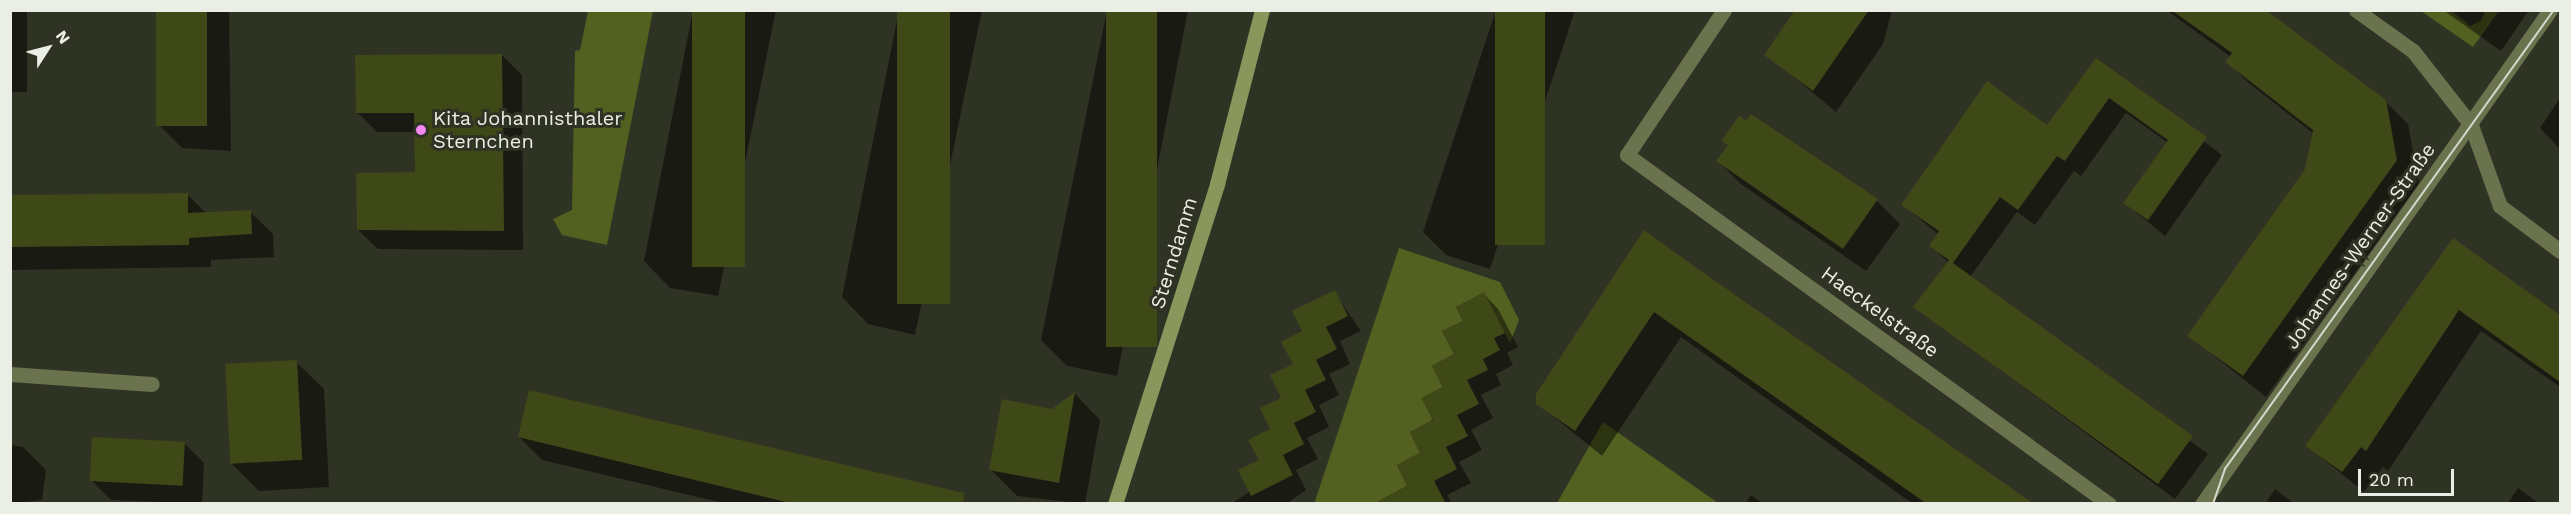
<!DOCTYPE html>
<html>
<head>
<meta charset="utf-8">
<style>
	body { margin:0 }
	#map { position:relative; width:2571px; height:514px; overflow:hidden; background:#2f3324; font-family:"Work Sans",sans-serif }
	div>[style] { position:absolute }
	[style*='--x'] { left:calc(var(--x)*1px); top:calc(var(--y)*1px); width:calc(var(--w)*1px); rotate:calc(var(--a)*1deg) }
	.green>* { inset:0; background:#536020 }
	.shadow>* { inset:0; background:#0007; transform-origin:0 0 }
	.building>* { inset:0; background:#3f4817; transform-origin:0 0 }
	.street>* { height:15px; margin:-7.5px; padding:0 7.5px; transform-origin:7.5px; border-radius:7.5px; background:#6a724e }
	.secondary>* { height:15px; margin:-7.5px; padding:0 7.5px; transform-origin:7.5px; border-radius:7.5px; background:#89975d }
	.tram>* { height:1.5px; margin:-0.75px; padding:0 0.75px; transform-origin:0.75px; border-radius:0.75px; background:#d3d7cc }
	.dots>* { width:16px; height:16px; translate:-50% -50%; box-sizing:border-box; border:3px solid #2f3324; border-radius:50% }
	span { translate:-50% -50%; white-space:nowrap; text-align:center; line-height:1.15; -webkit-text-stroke:6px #2f3324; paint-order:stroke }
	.poi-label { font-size:20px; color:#ebeee4 }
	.left { translate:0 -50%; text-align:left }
	.street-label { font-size:20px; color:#ebeee4 }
	.frame { position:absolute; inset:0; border:12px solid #ebeee4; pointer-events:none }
	.north { position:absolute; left:18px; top:18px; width:60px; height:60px; -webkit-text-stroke:4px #2f3324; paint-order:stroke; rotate:54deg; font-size:16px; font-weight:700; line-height:24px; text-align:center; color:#ebeee4 }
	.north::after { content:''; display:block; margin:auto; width:21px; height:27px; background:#ebeee4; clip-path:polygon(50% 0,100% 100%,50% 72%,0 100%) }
	.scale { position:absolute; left:2358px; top:469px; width:96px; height:27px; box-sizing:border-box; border:3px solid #ebeee4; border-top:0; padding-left:8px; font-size:18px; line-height:21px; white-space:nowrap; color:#ebeee4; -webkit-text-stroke:4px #2f3324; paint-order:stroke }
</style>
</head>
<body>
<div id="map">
	<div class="green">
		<div style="clip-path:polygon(588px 11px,653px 11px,607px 245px,562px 235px,553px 219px,572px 210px,575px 51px,580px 50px)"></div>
		<div style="clip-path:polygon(2421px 11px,2452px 11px,2470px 26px,2481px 21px,2485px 11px,2499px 11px,2473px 47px)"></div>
		<div style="clip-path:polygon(1399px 248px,1500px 282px,1519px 320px,1510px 343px,1484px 293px,1456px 307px,1463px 321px,1442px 331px,1454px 354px,1432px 366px,1443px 387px,1422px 398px,1433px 420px,1410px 432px,1420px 453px,1397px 465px,1407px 486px,1386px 497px,1389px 503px,1314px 504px)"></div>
		<div style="clip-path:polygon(1603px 422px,1718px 503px,1557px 503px)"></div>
	</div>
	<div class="shadow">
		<div style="left:10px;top:10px;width:17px;height:82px"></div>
		<div style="clip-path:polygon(158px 10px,229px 10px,231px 151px,182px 148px,159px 125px)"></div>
		<div style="clip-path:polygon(693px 10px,776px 10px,718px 296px,670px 288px,644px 261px)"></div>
		<div style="clip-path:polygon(899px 10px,982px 10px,915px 335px,868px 324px,842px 297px)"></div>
		<div style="clip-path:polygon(1107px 10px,1188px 10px,1117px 376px,1067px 366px,1041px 340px)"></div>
		<div style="clip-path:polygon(1496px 10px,1575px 10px,1490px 269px,1446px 255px,1423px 232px)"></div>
		<div style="clip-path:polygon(1797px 10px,1892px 10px,1883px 44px,1836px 112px,1766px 54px)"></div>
		<div style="clip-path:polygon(2166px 10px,2259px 10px,2385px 101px,2408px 124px,2419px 183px,2266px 397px,2189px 336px,2307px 169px,2314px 134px,2250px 84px,2227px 62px,2231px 57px)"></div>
		<div style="clip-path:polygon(2443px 10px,2529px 10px,2501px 51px)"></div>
		<div style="clip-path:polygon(502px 55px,522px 75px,523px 250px,378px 249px,358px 230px,417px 174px,416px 132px,377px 132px,357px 112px)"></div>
		<div style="clip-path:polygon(2096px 60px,2222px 155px,2165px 236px,2125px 203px,2168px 143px,2126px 113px,2081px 176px,2074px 171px,2035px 225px,2017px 212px,1970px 277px,2208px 454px,2175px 499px,1915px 307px,1949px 263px,1931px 246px,1939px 235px,1903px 205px,2048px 127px)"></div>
		<div style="clip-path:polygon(2560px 98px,2560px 149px,2540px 128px)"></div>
		<div style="clip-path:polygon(1751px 116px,1877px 201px,1900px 224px,1866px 271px,1741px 184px,1718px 161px,1729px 146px,1723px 141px)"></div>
		<div style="clip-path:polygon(187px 194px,207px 214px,250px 212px,273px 234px,274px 257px,211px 260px,211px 267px,10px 270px,10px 197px)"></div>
		<div style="clip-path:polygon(1644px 232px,2032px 504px,1913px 504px,1681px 337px,1602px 456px,1537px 403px)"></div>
		<div style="clip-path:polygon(2453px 240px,2560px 316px,2560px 387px,2481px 331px,2388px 471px,2383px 467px,2364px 492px,2307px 446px)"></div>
		<div style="clip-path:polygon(1334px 292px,1361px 331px,1340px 341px,1350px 364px,1329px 374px,1339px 395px,1319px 405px,1329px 427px,1307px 438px,1318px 459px,1296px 470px,1306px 490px,1286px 504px,1231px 504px,1250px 491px,1304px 332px)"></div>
		<div style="clip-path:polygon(1484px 294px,1498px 309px,1518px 347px,1507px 353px,1513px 365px,1496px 374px,1501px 385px,1481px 395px,1493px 418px,1471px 430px,1482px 450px,1459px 462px,1471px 483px,1447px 495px,1452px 504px,1391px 504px,1409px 486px,1465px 321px)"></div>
		<div style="clip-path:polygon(296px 362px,324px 389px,329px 487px,259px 491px,231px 463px)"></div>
		<div style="clip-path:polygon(1075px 394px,1100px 420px,1085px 504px,1017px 496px,991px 470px)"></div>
		<div style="clip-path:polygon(519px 437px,952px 504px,727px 504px,542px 460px)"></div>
		<div style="clip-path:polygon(184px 443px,204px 463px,202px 504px,111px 500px,91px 480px)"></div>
		<div style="clip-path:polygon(10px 445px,23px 447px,46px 470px,42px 500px,10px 504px)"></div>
		<div style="clip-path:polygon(2518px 488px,2540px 504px,2507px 504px)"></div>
		<div style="clip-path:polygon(2275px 489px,2295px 504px,2265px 504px)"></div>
		<div style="clip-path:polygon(1751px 495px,1763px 504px,1745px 504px)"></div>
	</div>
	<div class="building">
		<div style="left:156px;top:10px;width:51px;height:116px"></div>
		<div style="left:692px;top:10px;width:53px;height:257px"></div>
		<div style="left:897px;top:10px;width:53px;height:294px"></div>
		<div style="left:1106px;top:10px;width:51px;height:337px"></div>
		<div style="left:1495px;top:10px;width:50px;height:235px"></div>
		<div style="clip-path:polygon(1795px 10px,1869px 10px,1813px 91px,1764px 55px)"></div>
		<div style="clip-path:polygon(2171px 10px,2266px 10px,2386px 100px,2397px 160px,2243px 376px,2187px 336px,2305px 169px,2313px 130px,2225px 62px,2232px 53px)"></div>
		<div style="clip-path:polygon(502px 54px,504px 231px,357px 230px,356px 173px,415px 172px,414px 113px,356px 113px,355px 55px)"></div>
		<div style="clip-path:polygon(2096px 58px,2207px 137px,2148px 220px,2123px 203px,2168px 140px,2109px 98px,2065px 161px,2057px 156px,2018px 210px,2000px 197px,1953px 263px,2193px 436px,2158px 484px,1913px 307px,1949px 260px,1929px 246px,1939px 231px,1901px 205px,1987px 81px,2047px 125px)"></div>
		<div style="clip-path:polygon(1751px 114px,1878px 199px,1843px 249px,1716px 161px,1728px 145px,1721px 141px,1739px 116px,1746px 120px)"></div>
		<div style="clip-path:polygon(188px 193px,188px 213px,251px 210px,252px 234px,189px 238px,189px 245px,10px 247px,10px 195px)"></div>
		<div style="clip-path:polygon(1644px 230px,1691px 264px,2034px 504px,1927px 504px,1654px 312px,1575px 431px,1536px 404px,1536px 394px)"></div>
		<div style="clip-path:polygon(2453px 238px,2560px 315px,2560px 382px,2459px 310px,2366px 451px,2361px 447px,2342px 472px,2305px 446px)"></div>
		<div style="clip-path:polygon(1335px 290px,1348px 316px,1326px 327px,1337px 349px,1316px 360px,1326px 380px,1305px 390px,1316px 412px,1294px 423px,1304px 444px,1283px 455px,1293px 475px,1251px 496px,1238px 470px,1259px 460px,1248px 440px,1270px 429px,1260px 408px,1281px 398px,1270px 375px,1293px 364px,1281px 342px,1302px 331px,1292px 311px)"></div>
		<div style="clip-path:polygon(1484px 292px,1505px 333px,1494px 338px,1500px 350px,1483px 359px,1488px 370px,1467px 380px,1479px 404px,1457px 415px,1468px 436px,1446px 447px,1457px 469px,1434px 481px,1446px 504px,1373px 504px,1407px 486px,1397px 465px,1420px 453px,1410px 432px,1433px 420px,1421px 398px,1443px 387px,1432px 366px,1454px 354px,1442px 331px,1463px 321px,1456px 307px)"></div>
		<div style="left:297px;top:360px;width:100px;height:72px;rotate:87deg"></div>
		<div style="clip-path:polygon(529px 390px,964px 493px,963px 504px,794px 504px,518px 437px)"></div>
		<div style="clip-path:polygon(1075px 392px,1059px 483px,989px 470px,1002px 399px,1052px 409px)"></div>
		<div style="left:92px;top:437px;width:93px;height:44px;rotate:3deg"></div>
	</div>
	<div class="street">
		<div style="--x:1724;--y:10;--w:174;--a:123.8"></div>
		<div style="--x:1627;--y:155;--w:595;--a:35.91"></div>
		<div style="--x:2356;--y:10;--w:70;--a:35.7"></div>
		<div style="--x:2413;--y:51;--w:94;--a:51.9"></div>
		<div style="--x:2471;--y:125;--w:86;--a:70.3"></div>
		<div style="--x:2500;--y:206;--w:75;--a:36.9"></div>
		<div style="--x:10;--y:374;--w:142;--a:4"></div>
		<div style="--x:2202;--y:504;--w:604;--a:-54.84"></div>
	</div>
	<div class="secondary">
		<div style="--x:1115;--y:504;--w:336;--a:-72.3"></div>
		<div style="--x:1217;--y:184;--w:180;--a:-75.5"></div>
	</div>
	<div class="tram">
		<div style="--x:2213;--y:504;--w:37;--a:-71"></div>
		<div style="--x:2225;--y:469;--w:565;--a:-54.37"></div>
	</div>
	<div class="dots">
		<div style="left:421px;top:130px;background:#f589ef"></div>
	</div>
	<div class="poi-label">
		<span class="left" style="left:433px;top:130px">Kita Johannisthaler<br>Sternchen</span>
	</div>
	<div class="street-label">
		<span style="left:2360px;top:246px;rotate:-55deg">Johannes-Werner-Straße</span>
		<span style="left:1174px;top:253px;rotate:-73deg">Sterndamm</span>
		<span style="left:1880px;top:312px;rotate:36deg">Haeckelstraße</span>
	</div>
	<div class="frame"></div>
	<div class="north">N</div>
	<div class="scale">20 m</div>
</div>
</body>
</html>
